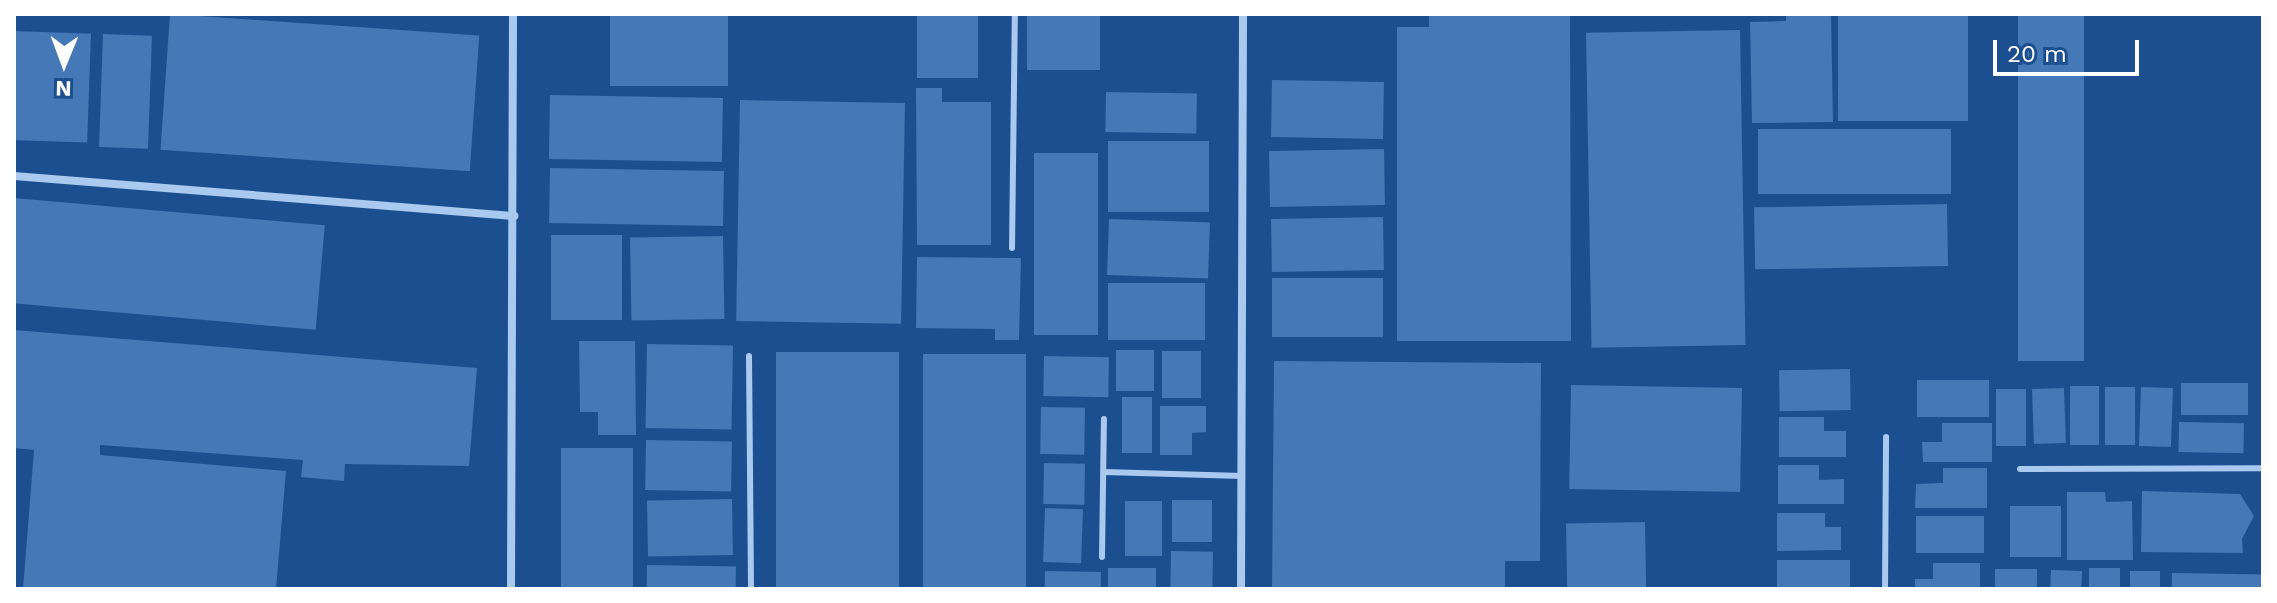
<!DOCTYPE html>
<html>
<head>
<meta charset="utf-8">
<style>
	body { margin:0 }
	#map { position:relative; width:2277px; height:603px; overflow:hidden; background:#1b4f8f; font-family:"Work Sans",sans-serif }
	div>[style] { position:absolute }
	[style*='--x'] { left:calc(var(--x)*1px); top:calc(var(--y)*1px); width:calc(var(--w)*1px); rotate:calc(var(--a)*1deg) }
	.building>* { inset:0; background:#4478b7; transform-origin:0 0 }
	.lane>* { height:6px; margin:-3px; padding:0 3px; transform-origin:3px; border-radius:3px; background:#a9c9ee }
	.street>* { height:8px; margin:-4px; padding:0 4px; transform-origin:4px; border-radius:4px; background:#a9c9ee }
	span { translate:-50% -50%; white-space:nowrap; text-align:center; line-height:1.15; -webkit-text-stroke:7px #1b4f8f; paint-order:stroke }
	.frame { position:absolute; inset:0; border:16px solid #fff; pointer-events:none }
	.north { position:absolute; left:24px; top:24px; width:80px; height:80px; -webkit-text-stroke:6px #1b4f8f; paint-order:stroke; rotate:181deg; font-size:22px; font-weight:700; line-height:32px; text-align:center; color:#fff }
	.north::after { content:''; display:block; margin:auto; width:28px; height:36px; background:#fff; clip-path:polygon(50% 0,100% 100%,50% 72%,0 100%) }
	.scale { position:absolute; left:1993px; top:40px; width:146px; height:36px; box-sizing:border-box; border:4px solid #fff; border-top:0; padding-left:10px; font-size:24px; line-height:28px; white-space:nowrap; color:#fff; -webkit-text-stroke:6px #1b4f8f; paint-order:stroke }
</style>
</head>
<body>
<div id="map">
	<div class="building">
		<div style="left:170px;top:14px;width:310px;height:136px;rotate:4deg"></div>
		<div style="left:610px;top:14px;width:118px;height:72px"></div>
		<div style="left:917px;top:14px;width:61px;height:64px"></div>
		<div style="left:1027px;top:14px;width:73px;height:56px"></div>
		<div style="clip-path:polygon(1429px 14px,1570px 14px,1571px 341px,1397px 341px,1397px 27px,1429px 27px)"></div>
		<div style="clip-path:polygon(1786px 14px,1831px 14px,1833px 122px,1752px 123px,1750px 22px,1786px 21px)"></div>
		<div style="left:1838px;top:14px;width:130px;height:107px"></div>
		<div style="left:2018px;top:14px;width:66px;height:347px"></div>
		<div style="left:1740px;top:30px;width:315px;height:154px;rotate:89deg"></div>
		<div style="left:14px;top:31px;width:77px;height:109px;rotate:2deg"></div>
		<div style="left:103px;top:34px;width:49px;height:113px;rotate:2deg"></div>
		<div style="left:1272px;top:80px;width:112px;height:57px;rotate:1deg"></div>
		<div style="clip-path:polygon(916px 88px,942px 88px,942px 102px,991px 102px,991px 245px,917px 245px)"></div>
		<div style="left:1106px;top:92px;width:91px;height:40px;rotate:1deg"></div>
		<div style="left:550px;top:95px;width:173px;height:64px;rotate:1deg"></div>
		<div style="left:740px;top:100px;width:165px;height:221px;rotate:1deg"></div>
		<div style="left:1951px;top:129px;width:65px;height:193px;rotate:90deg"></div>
		<div style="left:1108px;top:141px;width:101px;height:71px"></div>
		<div style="left:1384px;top:149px;width:56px;height:115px;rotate:89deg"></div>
		<div style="left:1034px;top:153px;width:64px;height:182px"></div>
		<div style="left:550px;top:168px;width:174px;height:55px;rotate:1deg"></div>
		<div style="left:14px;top:198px;width:312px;height:105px;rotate:5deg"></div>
		<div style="left:1947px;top:204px;width:62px;height:193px;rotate:89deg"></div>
		<div style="left:1383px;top:217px;width:53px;height:112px;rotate:89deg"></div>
		<div style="left:1109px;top:219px;width:101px;height:56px;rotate:2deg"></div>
		<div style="left:551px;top:235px;width:71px;height:85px"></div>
		<div style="left:723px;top:236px;width:83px;height:93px;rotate:89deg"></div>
		<div style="clip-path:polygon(917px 257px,1021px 258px,1019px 340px,995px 340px,995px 329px,916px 328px)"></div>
		<div style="left:1272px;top:278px;width:111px;height:59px"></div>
		<div style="left:1108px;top:283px;width:97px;height:57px"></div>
		<div style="clip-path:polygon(14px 330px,477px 368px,469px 466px,345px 464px,344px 481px,301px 477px,303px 460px,100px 445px,100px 455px,286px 471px,276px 589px,23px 589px,34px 450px,14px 448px)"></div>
		<div style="clip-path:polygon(579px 341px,635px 341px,636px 435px,598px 435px,598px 412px,580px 412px)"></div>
		<div style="left:647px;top:344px;width:86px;height:84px;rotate:1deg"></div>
		<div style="left:1116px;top:350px;width:38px;height:41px"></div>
		<div style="left:1162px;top:351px;width:39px;height:47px"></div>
		<div style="left:776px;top:352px;width:123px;height:237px"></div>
		<div style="left:1026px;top:354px;width:235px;height:103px;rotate:90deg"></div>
		<div style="left:1044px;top:356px;width:65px;height:40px;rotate:1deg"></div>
		<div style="clip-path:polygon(1274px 361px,1541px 363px,1540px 561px,1505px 561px,1505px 589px,1272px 589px)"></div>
		<div style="left:1850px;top:369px;width:41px;height:71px;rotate:89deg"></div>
		<div style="left:1917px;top:380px;width:72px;height:37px"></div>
		<div style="left:2181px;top:383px;width:67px;height:32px"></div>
		<div style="left:1571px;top:385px;width:171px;height:104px;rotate:1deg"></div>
		<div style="left:2070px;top:386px;width:29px;height:59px"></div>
		<div style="left:2105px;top:387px;width:30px;height:58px"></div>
		<div style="left:2141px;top:387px;width:32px;height:59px;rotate:2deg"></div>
		<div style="left:2064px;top:388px;width:55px;height:32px;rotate:88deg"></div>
		<div style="left:1996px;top:389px;width:30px;height:57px"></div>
		<div style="left:1152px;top:397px;width:56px;height:30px;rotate:90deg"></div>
		<div style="clip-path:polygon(1160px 406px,1206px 406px,1206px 432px,1192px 433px,1192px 455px,1160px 455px)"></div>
		<div style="left:1041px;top:407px;width:44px;height:47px;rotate:1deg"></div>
		<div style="clip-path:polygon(1779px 417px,1824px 417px,1824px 431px,1846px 431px,1846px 457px,1779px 457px)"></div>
		<div style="left:2179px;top:422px;width:65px;height:30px;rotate:1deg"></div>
		<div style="clip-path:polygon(1942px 423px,1992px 423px,1992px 462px,1923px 462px,1922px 442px,1942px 442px)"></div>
		<div style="left:646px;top:440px;width:86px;height:50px;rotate:1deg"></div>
		<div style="left:561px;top:448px;width:72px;height:141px"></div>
		<div style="left:1044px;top:463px;width:41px;height:41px;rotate:1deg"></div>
		<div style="clip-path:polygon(1778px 465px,1819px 465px,1819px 480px,1844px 479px,1844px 504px,1778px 504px)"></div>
		<div style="clip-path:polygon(1943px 468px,1987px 468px,1987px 508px,1915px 508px,1916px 484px,1943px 483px)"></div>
		<div style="clip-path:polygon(2142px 491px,2240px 494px,2254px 516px,2242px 539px,2243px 553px,2141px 552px)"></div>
		<div style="clip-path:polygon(2067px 492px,2105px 492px,2106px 502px,2132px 501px,2133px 560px,2067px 560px)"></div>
		<div style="left:732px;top:499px;width:56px;height:85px;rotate:89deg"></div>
		<div style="left:1172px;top:500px;width:40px;height:42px"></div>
		<div style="left:1125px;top:501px;width:37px;height:55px"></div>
		<div style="left:2010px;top:506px;width:51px;height:51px"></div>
		<div style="left:1045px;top:508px;width:38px;height:54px;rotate:2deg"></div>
		<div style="clip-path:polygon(1777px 513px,1825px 513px,1825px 527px,1841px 527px,1841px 550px,1777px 551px)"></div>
		<div style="left:1984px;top:516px;width:37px;height:68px;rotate:90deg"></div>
		<div style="left:1645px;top:522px;width:67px;height:79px;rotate:89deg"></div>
		<div style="left:1171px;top:551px;width:42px;height:38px;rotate:1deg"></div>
		<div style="left:1777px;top:560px;width:73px;height:29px"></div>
		<div style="clip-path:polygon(1933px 563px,1980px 563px,1980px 589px,1915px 589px,1915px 579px,1933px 579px)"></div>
		<div style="left:647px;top:565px;width:89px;height:24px;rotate:1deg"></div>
		<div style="left:1108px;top:568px;width:48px;height:21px"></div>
		<div style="left:2120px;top:568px;width:21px;height:31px;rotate:90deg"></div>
		<div style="left:1995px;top:569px;width:42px;height:20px"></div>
		<div style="left:2051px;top:570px;width:31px;height:19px;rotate:2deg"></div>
		<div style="left:1045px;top:571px;width:56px;height:18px;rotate:1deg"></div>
		<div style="left:2130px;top:571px;width:30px;height:18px"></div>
		<div style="left:2172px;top:573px;width:91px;height:16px;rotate:1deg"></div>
	</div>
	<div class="lane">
		<div style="--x:1012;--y:248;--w:234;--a:-89.3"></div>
		<div style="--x:749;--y:356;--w:233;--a:89.5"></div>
		<div style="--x:2020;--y:469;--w:243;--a:-0.2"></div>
		<div style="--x:1104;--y:472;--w:138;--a:1.7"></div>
		<div style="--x:1102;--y:557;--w:138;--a:-89.2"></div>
		<div style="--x:1885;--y:589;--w:152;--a:-89.6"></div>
	</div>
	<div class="street">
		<div style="--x:14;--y:176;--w:502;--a:4.57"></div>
		<div style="--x:511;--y:589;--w:575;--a:-89.8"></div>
		<div style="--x:1241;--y:589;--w:575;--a:-89.8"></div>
	</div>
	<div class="frame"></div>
	<div class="north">N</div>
	<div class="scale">20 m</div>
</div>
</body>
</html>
